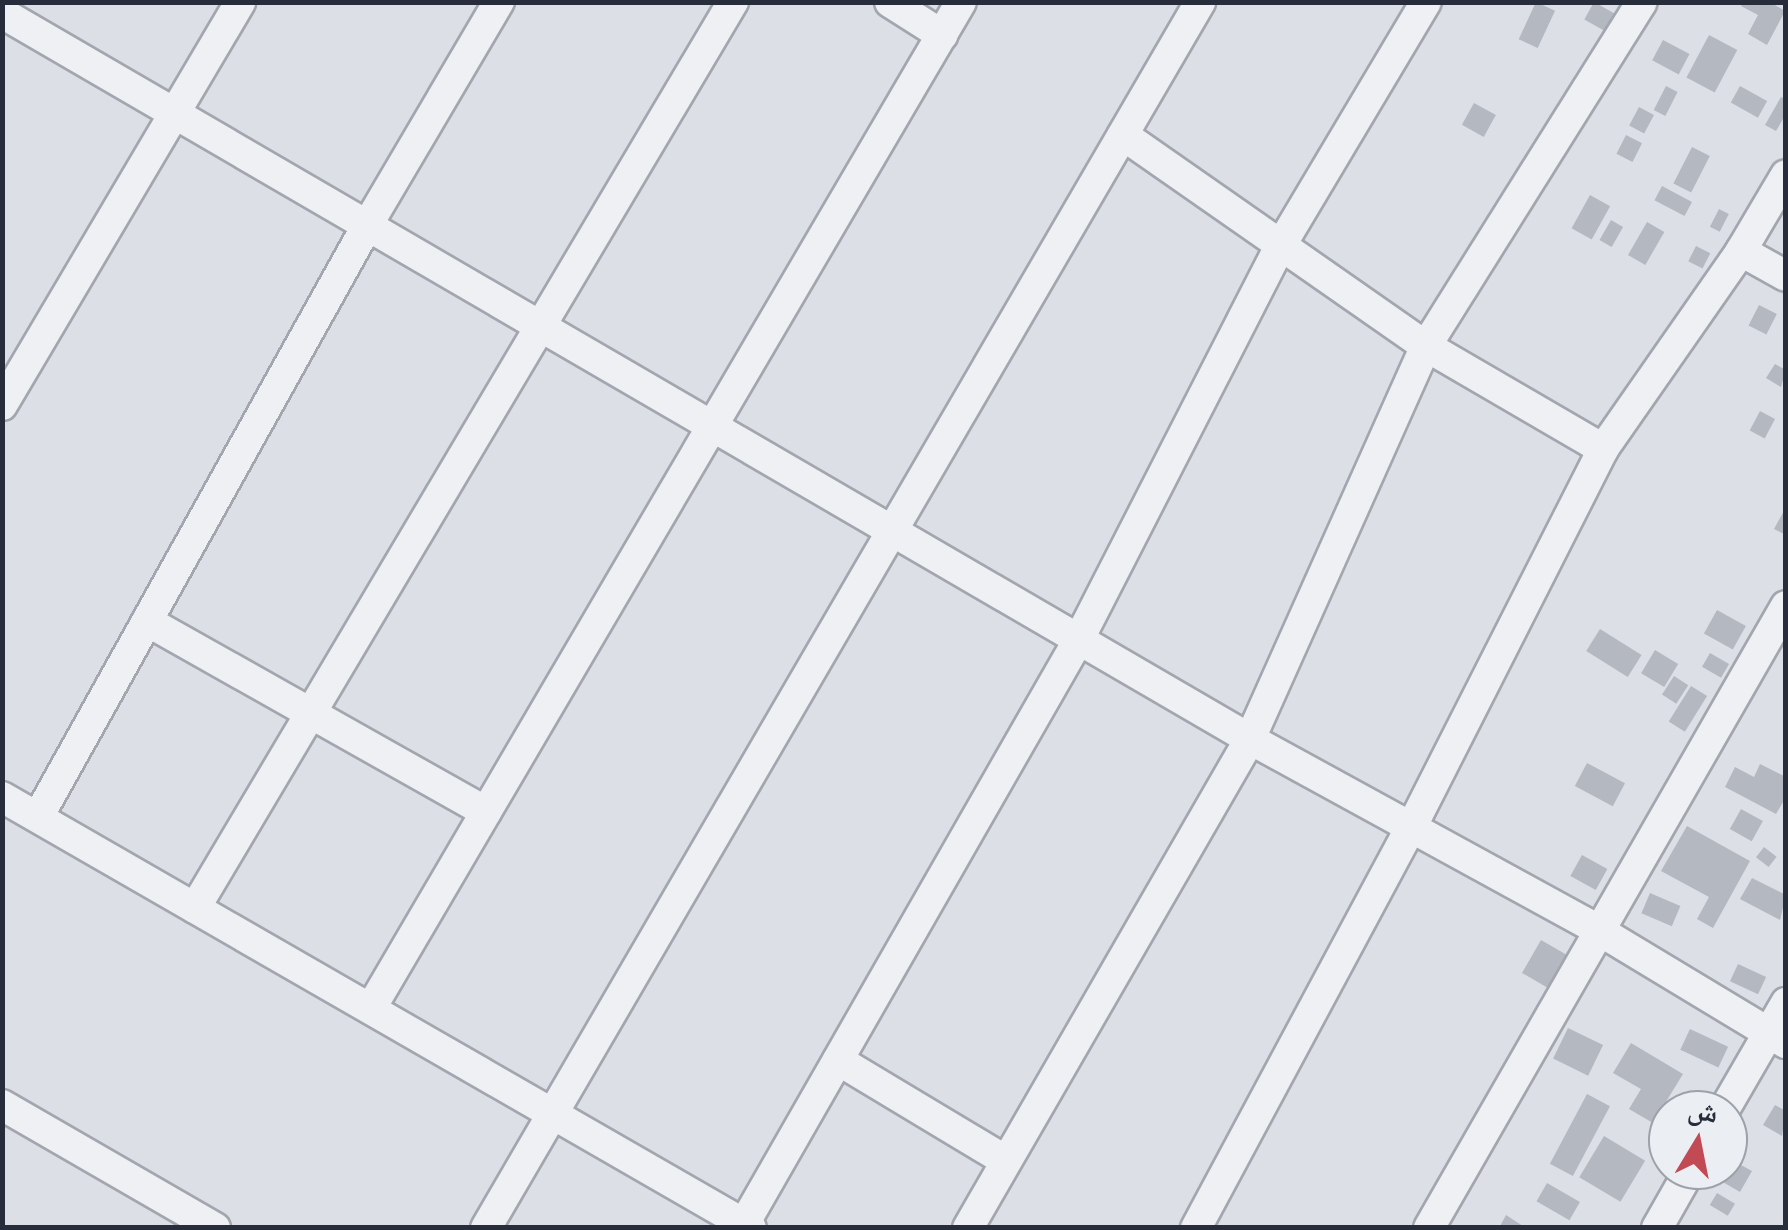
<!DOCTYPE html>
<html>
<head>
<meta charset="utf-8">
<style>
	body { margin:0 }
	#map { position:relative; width:1788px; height:1230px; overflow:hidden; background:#dcdfe5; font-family:"Sofia Sans Condensed","Noto Naskh Arabic",sans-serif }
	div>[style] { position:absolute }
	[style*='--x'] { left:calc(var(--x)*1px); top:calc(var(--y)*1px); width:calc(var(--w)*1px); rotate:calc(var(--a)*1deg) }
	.building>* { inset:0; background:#b4b8c1; transform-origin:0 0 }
	.roads { filter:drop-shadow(2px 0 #a2a6ae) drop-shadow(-2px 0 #a2a6ae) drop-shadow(0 2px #a2a6ae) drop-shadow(0 -2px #a2a6ae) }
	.minor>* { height:30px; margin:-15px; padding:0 15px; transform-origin:15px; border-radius:15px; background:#eef0f4 }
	span { translate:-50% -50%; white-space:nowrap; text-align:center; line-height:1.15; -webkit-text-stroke:10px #ebeef3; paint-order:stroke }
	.frame { position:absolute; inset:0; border:5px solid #272d3a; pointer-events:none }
	.north { position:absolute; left:1648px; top:1090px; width:100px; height:100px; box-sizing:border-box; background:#ebeef3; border:2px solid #9da1a9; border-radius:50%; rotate:10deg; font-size:28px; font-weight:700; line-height:40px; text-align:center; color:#272d3a }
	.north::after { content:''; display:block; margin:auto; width:35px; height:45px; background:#c14a54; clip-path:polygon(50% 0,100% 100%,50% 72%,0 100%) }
</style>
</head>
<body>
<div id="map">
	<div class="building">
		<div style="left:1536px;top:2px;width:21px;height:41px;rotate:25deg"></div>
		<div style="left:1594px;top:2px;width:23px;height:20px;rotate:29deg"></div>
		<div style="clip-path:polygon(1743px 2px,1770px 2px,1785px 11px,1767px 45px,1748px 34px,1758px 15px,1741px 6px)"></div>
		<div style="left:1709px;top:35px;width:32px;height:48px;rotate:28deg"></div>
		<div style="left:1663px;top:40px;width:30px;height:23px;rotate:28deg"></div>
		<div style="left:1666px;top:86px;width:13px;height:27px;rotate:27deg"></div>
		<div style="left:1740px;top:86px;width:31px;height:19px;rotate:29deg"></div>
		<div style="clip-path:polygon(1781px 97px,1786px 99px,1786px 114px,1776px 131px,1765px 125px)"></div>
		<div style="left:1474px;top:103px;width:25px;height:25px;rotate:29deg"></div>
		<div style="left:1639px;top:107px;width:17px;height:21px;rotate:28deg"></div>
		<div style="left:1626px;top:135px;width:18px;height:21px;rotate:27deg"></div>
		<div style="left:1692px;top:147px;width:20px;height:41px;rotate:27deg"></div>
		<div style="left:1662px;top:186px;width:34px;height:16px;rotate:28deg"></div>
		<div style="left:1590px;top:195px;width:23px;height:38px;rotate:29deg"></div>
		<div style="left:1719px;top:209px;width:11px;height:20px;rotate:27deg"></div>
		<div style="left:1611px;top:220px;width:14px;height:23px;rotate:30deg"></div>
		<div style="left:1647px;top:222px;width:20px;height:38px;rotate:30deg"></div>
		<div style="left:1696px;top:246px;width:16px;height:17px;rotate:27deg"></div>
		<div style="left:1759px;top:305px;width:20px;height:23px;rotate:27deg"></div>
		<div style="clip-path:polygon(1775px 364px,1786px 370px,1781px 387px,1766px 378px)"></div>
		<div style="left:1760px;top:411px;width:17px;height:22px;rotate:28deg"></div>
		<div style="clip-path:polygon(1786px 507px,1786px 535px,1774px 529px)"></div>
		<div style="left:1717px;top:610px;width:33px;height:27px;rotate:29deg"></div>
		<div style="left:1600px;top:629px;width:49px;height:26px;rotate:32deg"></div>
		<div style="left:1655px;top:650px;width:27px;height:27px;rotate:31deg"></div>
		<div style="left:1710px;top:653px;width:22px;height:16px;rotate:30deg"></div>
		<div style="left:1674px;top:676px;width:17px;height:22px;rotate:33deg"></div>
		<div style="left:1691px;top:686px;width:19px;height:42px;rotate:32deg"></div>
		<div style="left:1587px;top:763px;width:43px;height:26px;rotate:28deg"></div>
		<div style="clip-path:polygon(1760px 764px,1786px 777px,1786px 797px,1776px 814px,1725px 787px,1735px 767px,1754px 777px)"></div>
		<div style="left:1741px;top:809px;width:25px;height:23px;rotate:29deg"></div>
		<div style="clip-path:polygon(1687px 826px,1750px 861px,1713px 928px,1697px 919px,1709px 897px,1661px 871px)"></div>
		<div style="left:1764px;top:847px;width:16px;height:13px;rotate:38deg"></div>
		<div style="left:1582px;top:855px;width:29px;height:24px;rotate:29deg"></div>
		<div style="clip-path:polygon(1752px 878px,1786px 895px,1780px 920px,1740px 899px)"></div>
		<div style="left:1650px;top:893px;width:33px;height:22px;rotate:23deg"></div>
		<div style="left:1541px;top:940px;width:34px;height:38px;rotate:30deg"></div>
		<div style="left:1738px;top:964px;width:31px;height:19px;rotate:25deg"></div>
		<div style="left:1568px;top:1028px;width:39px;height:34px;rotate:26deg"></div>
		<div style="left:1690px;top:1029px;width:42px;height:23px;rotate:25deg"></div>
		<div style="clip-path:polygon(1631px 1043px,1683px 1074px,1653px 1123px,1629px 1109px,1641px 1089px,1613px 1073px)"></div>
		<div style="left:1587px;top:1094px;width:26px;height:79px;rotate:28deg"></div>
		<div style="clip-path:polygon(1775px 1105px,1786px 1111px,1782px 1136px,1763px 1125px)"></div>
		<div style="left:1604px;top:1136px;width:48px;height:48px;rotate:31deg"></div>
		<div style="clip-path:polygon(1728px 1158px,1752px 1171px,1740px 1192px,1709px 1174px,1728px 1170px)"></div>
		<div style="left:1547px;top:1183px;width:38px;height:21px;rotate:30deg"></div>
		<div style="left:1717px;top:1193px;width:21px;height:14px;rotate:31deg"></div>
		<div style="clip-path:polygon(1506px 1215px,1526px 1228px,1499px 1228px)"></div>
	</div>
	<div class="roads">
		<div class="minor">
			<div style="--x:890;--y:2;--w:62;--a:32.4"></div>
			<div style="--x:2;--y:13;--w:1444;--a:30.19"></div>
			<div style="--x:1250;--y:739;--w:399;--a:28.7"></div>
			<div style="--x:1600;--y:931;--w:217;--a:31.1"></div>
			<div style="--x:1123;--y:135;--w:369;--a:34.9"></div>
			<div style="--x:1426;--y:346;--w:205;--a:30.2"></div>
			<div style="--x:1741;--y:251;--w:51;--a:29.1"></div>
			<div style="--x:2;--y:405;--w:468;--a:-59.4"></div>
			<div style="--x:147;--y:621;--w:389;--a:29.4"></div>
			<div style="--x:2;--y:797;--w:864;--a:29.92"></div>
			<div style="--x:38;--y:817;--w:679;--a:-60.9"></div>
			<div style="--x:368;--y:224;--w:258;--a:-59.5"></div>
			<div style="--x:195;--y:908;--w:1054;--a:-59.3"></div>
			<div style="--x:371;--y:1008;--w:1166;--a:-59.61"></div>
			<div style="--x:838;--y:1060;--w:196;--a:31"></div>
			<div style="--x:2;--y:1105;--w:246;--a:30"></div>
			<div style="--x:1724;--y:1110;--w:124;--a:-59.9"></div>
			<div style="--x:744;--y:1224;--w:674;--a:-60.2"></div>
			<div style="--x:1079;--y:639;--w:443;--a:-62.9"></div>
			<div style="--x:1281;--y:245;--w:283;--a:-59.2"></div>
			<div style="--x:486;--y:1228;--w:1419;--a:-59.78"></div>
			<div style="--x:968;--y:1228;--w:564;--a:-60.03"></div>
			<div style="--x:1250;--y:739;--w:431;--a:-65.9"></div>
			<div style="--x:1426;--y:346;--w:406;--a:-57.9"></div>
			<div style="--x:1196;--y:1228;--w:456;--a:-61.8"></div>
			<div style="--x:1412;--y:826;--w:423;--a:-63.1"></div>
			<div style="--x:1603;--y:449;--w:241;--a:-55.1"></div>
			<div style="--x:1741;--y:251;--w:88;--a:-59.4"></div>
			<div style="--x:1429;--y:1228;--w:717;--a:-60.15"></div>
			<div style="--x:1657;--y:1228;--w:67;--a:-60.4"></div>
		</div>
	</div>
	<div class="frame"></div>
	<div class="north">ش</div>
</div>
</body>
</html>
